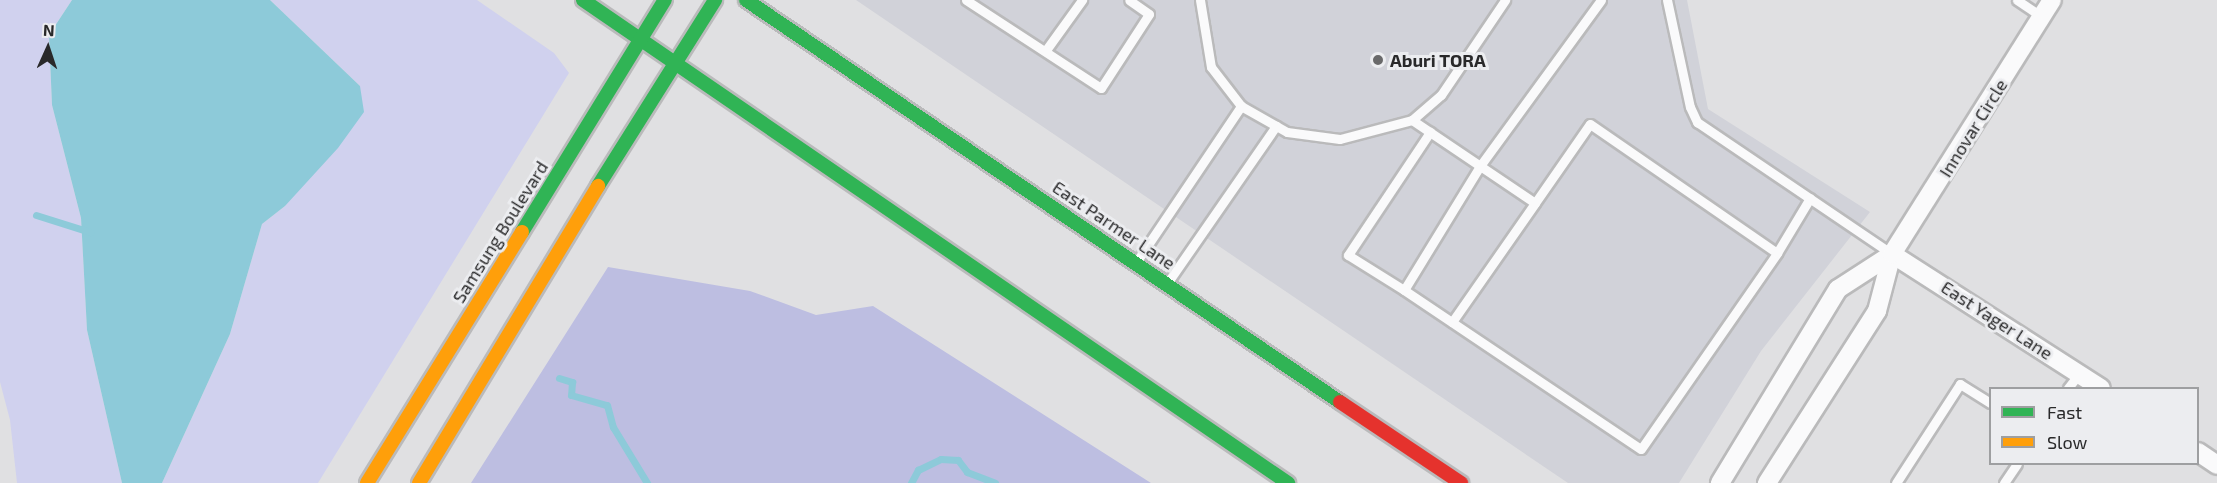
<!DOCTYPE html>
<html>
<head>
<meta charset="utf-8">
<style>
	body { margin:0 }
	#map { position:relative; width:2217px; height:483px; overflow:hidden; background:#e0e0e2; font-family:"Exo 2",sans-serif }
	div>[style] { position:absolute }
	[style*='--x'] { left:calc(var(--x)*1px); top:calc(var(--y)*1px); width:calc(var(--w)*1px); rotate:calc(var(--a)*1deg) }
	.built>* { inset:0; background:#d1d2d9 }
	.green>* { inset:0; background:#d0d1ee }
	.forest>* { inset:0; background:#bdbee1 }
	.water>* { inset:0; background:#8dcad9 }
	.stream>* { height:7px; margin:-3.5px; padding:0 3.5px; transform-origin:3.5px; border-radius:3.5px; background:#8dcad9 }
	.roads { filter:drop-shadow(2px 0 #bababb) drop-shadow(-2px 0 #bababb) drop-shadow(0 2px #bababb) drop-shadow(0 -2px #bababb) }
	.lane>* { height:9px; margin:-4.5px; padding:0 4.5px; transform-origin:4.5px; border-radius:4.5px; background:#fafafb }
	.street>* { height:18px; margin:-9px; padding:0 9px; transform-origin:9px; border-radius:9px; background:#fafafb }
	.fast>* { height:14px; margin:-7px; padding:0 7px; transform-origin:7px; border-radius:7px; background:#30b455 }
	.slow>* { height:14px; margin:-7px; padding:0 7px; transform-origin:7px; border-radius:7px; background:#ff9f0a }
	.jam>* { height:14px; margin:-7px; padding:0 7px; transform-origin:7px; border-radius:7px; background:#e5322d }
	.dots>* { width:16px; height:16px; translate:-50% -50%; box-sizing:border-box; border:3px solid #ecedf0; border-radius:50% }
	span { translate:-50% -50%; white-space:nowrap; text-align:center; line-height:1.15; -webkit-text-stroke:6px #ecedf0; paint-order:stroke }
	.poi-label { font-size:18px; color:#29292a; font-weight:700 }
	.left { translate:0 -50%; text-align:left }
	.street-label { font-size:18px; color:#29292a }
	.legend { position:absolute; left:1989px; top:387px; width:210px; height:78px; box-sizing:border-box; background:#ecedf0; border:2px solid #9e9fa1; margin:0; padding:8px 10px; list-style:none; font-size:18px; color:#29292a }
	.legend li { display:flex; align-items:center; gap:12px; height:30px }
	.legend b { width:30px; border:2px solid #9e9fa1 }
	.north { position:absolute; left:18px; top:18px; width:60px; height:60px; -webkit-text-stroke:4px #ecedf0; paint-order:stroke; rotate:3deg; font-size:16px; font-weight:700; line-height:24px; text-align:center; color:#29292a }
	.north::after { content:''; display:block; margin:auto; width:21px; height:27px; background:#29292a; clip-path:polygon(50% 0,100% 100%,50% 72%,0 100%) }
</style>
</head>
<body>
<div id="map">
	<div class="built">
		<div style="clip-path:polygon(856px 0,1687px 0,1708px 109px,1870px 212px,1761px 351px,1679px 483px,1568px 483px)"></div>
	</div>
	<div class="green">
		<div style="clip-path:polygon(0 0,72px 0,49px 35px,52px 105px,81px 218px,87px 330px,122px 483px,17px 483px,10px 420px,0 382px)"></div>
		<div style="clip-path:polygon(270px 0,477px 0,554px 53px,569px 73px,318px 483px,162px 483px,230px 334px,262px 224px,285px 206px,360px 86px)"></div>
	</div>
	<div class="forest">
		<div style="clip-path:polygon(608px 267px,750px 291px,816px 315px,873px 306px,1151px 483px,471px 483px)"></div>
	</div>
	<div class="water">
		<div style="clip-path:polygon(72px 0,270px 0,360px 86px,364px 112px,338px 148px,285px 206px,262px 224px,230px 334px,162px 483px,122px 483px,87px 330px,81px 218px,52px 105px,49px 35px)"></div>
	</div>
	<div class="stream">
		<div style="--x:36;--y:215;--w:57;--a:17.5"></div>
		<div style="--x:559;--y:378;--w:14;--a:17"></div>
		<div style="--x:572;--y:382;--w:13;--a:94"></div>
		<div style="--x:571;--y:395;--w:37;--a:16"></div>
		<div style="--x:607;--y:405;--w:23;--a:75"></div>
		<div style="--x:613;--y:427;--w:66;--a:58.7"></div>
		<div style="--x:911;--y:483;--w:15;--a:-62"></div>
		<div style="--x:918;--y:470;--w:25;--a:-26"></div>
		<div style="--x:941;--y:459;--w:17;--a:3"></div>
		<div style="--x:958;--y:460;--w:15;--a:53"></div>
		<div style="--x:967;--y:472;--w:30;--a:21"></div>
	</div>
	<div class="roads">
		<div class="lane">
			<div style="--x:966;--y:0;--w:161;--a:33.1"></div>
			<div style="--x:1101;--y:88;--w:88;--a:-57"></div>
			<div style="--x:1149;--y:14;--w:24;--a:-145"></div>
			<div style="--x:1200;--y:0;--w:68;--a:80.7"></div>
			<div style="--x:1211;--y:67;--w:49;--a:52.4"></div>
			<div style="--x:1241;--y:106;--w:53;--a:29.5"></div>
			<div style="--x:1287;--y:132;--w:53;--a:7.5"></div>
			<div style="--x:1340;--y:139;--w:74;--a:-14.8"></div>
			<div style="--x:1412;--y:120;--w:38;--a:-41"></div>
			<div style="--x:1441;--y:95;--w:115;--a:-56"></div>
			<div style="--x:1601;--y:0;--w:205;--a:126.1"></div>
			<div style="--x:1480;--y:166;--w:145;--a:121.5"></div>
			<div style="--x:1404;--y:290;--w:285;--a:33.9"></div>
			<div style="--x:1641;--y:449;--w:239;--a:-55.2"></div>
			<div style="--x:1667;--y:0;--w:109;--a:77.9"></div>
			<div style="--x:1690;--y:107;--w:17;--a:65"></div>
			<div style="--x:1697;--y:122;--w:235;--a:34.1"></div>
			<div style="--x:2017;--y:0;--w:30;--a:34"></div>
			<div style="--x:1046;--y:50;--w:62;--a:-54.2"></div>
			<div style="--x:1412;--y:120;--w:148;--a:34"></div>
			<div style="--x:1535;--y:203;--w:96;--a:-55.2"></div>
			<div style="--x:1590;--y:124;--w:227;--a:34.6"></div>
			<div style="--x:1777;--y:253;--w:64;--a:-59"></div>
			<div style="--x:1137;--y:261;--w:187;--a:-56.1"></div>
			<div style="--x:1168;--y:282;--w:190;--a:-55.3"></div>
			<div style="--x:1404;--y:290;--w:66;--a:-148"></div>
			<div style="--x:1348;--y:255;--w:148;--a:-56.3"></div>
			<div style="--x:1452;--y:322;--w:145;--a:-55.1"></div>
			<div style="--x:2068;--y:388;--w:18;--a:-52"></div>
			<div style="--x:1896;--y:483;--w:118;--a:-57.1"></div>
			<div style="--x:1960;--y:384;--w:36;--a:32"></div>
			<div style="--x:2004;--y:483;--w:23;--a:-56"></div>
		</div>
		<div class="street">
			<div style="--x:1892;--y:254;--w:248;--a:32.7"></div>
			<div style="--x:2198;--y:452;--w:23;--a:34"></div>
			<div style="--x:1720;--y:483;--w:227;--a:-58.7"></div>
			<div style="--x:1838;--y:289;--w:64;--a:-32.9"></div>
			<div style="--x:1767;--y:483;--w:204;--a:-57.4"></div>
			<div style="--x:1877;--y:311;--w:59;--a:-75.3"></div>
			<div style="--x:1892;--y:254;--w:300;--a:-57.8"></div>
		</div>
		<div class="fast">
			<div style="--x:583;--y:0;--w:855;--a:34.42"></div>
			<div style="--x:746;--y:0;--w:717;--a:34.09"></div>
			<div style="--x:598;--y:186;--w:220;--a:-57.8"></div>
			<div style="--x:522;--y:232;--w:273;--a:-58.4"></div>
		</div>
		<div class="slow">
			<div style="--x:367;--y:483;--w:295;--a:-58.3"></div>
			<div style="--x:419;--y:483;--w:347;--a:-58.9"></div>
		</div>
		<div class="jam">
			<div style="--x:1340;--y:402;--w:146;--a:33.8"></div>
		</div>
	</div>
	<div class="dots">
		<div style="left:1378px;top:60px;background:#69696a"></div>
	</div>
	<div class="poi-label">
		<span class="left" style="left:1390px;top:60px">Aburi TORA</span>
	</div>
	<div class="street-label">
		<span style="left:1973px;top:128px;rotate:-58deg">Innovar Circle</span>
		<span style="left:1114px;top:225px;rotate:34deg">East Parmer Lane</span>
		<span style="left:500px;top:232px;rotate:-58deg">Samsung Boulevard</span>
		<span style="left:1997px;top:320px;rotate:33deg">East Yager Lane</span>
	</div>
	<ul class="legend">
	<li><b style="height:8px;background:#30b455"></b>Fast</li>
	<li><b style="height:8px;background:#ff9f0a"></b>Slow</li>
	</ul>
	<div class="north">N</div>
</div>
</body>
</html>
